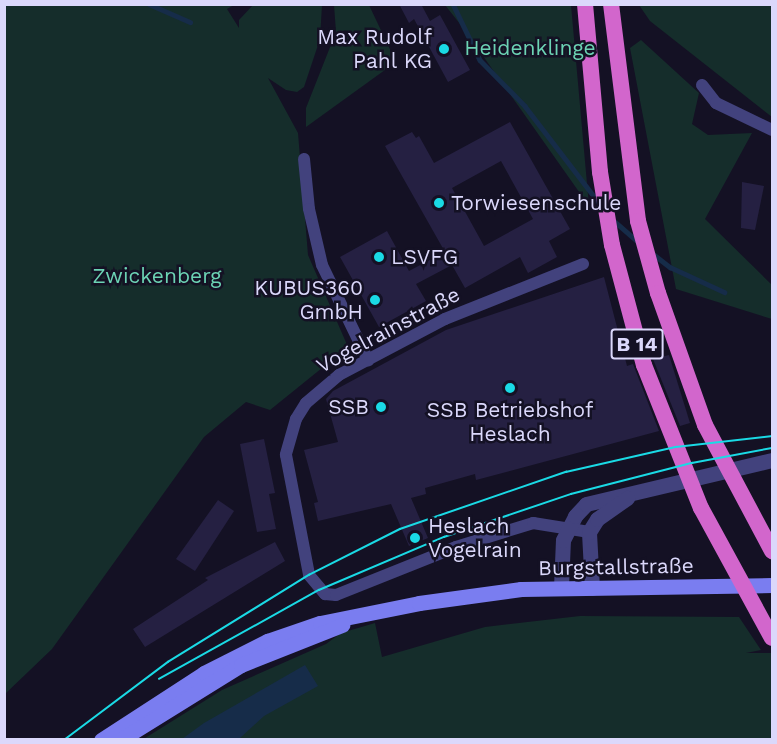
<!DOCTYPE html>
<html>
<head>
<meta charset="utf-8">
<style>
	body { margin:0 }
	#map { position:relative; width:777px; height:744px; overflow:hidden; background:#141124; font-family:"Work Sans",sans-serif }
	div>[style] { position:absolute }
	[style*='--x'] { left:calc(var(--x)*1px); top:calc(var(--y)*1px); width:calc(var(--w)*1px); rotate:calc(var(--a)*1deg) }
	.green>* { inset:0; background:#152d2b }
	.water>* { inset:0; background:#162c49 }
	.stream>* { height:4.5px; margin:-2.25px; padding:0 2.25px; transform-origin:2.25px; border-radius:2.25px; background:#162c49 }
	.building>* { inset:0; background:#252042 }
	.minor>* { height:12px; margin:-6px; padding:0 6px; transform-origin:6px; border-radius:6px; background:#42427d }
	.tertiary>* { height:15px; margin:-7.5px; padding:0 7.5px; transform-origin:7.5px; border-radius:7.5px; background:#42427d }
	.secondary>* { height:15px; margin:-7.5px; padding:0 7.5px; transform-origin:7.5px; border-radius:7.5px; background:#7a7df0 }
	.trunk>* { height:16px; margin:-8px; padding:0 8px; transform-origin:8px; border-radius:8px; background:#d266cc }
	.tram>* { height:1.5px; margin:-0.75px; padding:0 0.75px; transform-origin:0.75px; border-radius:0.75px; background:#1adae5 }
	.dots>* { width:16px; height:16px; translate:-50% -50%; box-sizing:border-box; border:3px solid #141124; border-radius:50% }
	span { translate:-50% -50%; white-space:nowrap; text-align:center; line-height:1.15; -webkit-text-stroke:5px #141124; paint-order:stroke }
	.shield-label span { padding:2px 4px; background:#141124; border:2px solid; border-radius:4px; -webkit-text-stroke-width:0 }
	.shield-label { font-size:20px; color:#dbd8fb; font-weight:700 }
	.poi-label { font-size:21px; color:#dbd8fb }
	.right { translate:-100% -50%; text-align:right }
	.left { translate:0 -50%; text-align:left }
	.park-label { font-size:21px; color:#6cd3b4 }
	.street-label { font-size:21px; color:#dbd8fb }
	.frame { position:absolute; inset:0; border:6px solid #dbd8fb; pointer-events:none }
</style>
</head>
<body>
<div id="map">
	<div class="green">
		<div style="clip-path:polygon(5px 5px,234px 5px,227px 9px,239px 28px,239px 20px,253px 5px,322px 5px,320px 39px,304px 87px,297px 92px,286px 90px,268px 78px,298px 133px,308px 255px,348px 347px,270px 410px,246px 402px,204px 437px,52px 649px,5px 694px)"></div>
		<div style="clip-path:polygon(334px 5px,369px 5px,396px 62px,306px 127px,306px 108px,336px 32px)"></div>
		<div style="clip-path:polygon(445px 5px,571px 5px,589px 206px,464px 29px)"></div>
		<div style="clip-path:polygon(639px 5px,772px 5px,772px 117px,650px 21px)"></div>
		<div style="clip-path:polygon(641px 40px,699px 93px,692px 124px,708px 135px,752px 133px,705px 219px,772px 285px,772px 319px,676px 289px,630px 48px)"></div>
		<div style="clip-path:polygon(580px 616px,739px 617px,761px 650px,746px 653px,772px 653px,772px 739px,142px 740px,222px 690px,326px 644px,341px 633px,375px 623px,382px 657px,485px 627px)"></div>
	</div>
	<div class="water">
		<div style="clip-path:polygon(305px 665px,318px 686px,264px 716px,239px 739px,182px 739px,204px 723px)"></div>
	</div>
	<div class="stream">
		<div style="--x:149;--y:4;--w:45;--a:23.7"></div>
		<div style="--x:453;--y:4;--w:62;--a:64.3"></div>
		<div style="--x:480;--y:60;--w:64;--a:45.6"></div>
		<div style="--x:525;--y:106;--w:123;--a:52.6"></div>
		<div style="--x:613;--y:220;--w:33;--a:41"></div>
		<div style="--x:652;--y:253;--w:23;--a:38"></div>
		<div style="--x:670;--y:267;--w:60;--a:24.8"></div>
	</div>
	<div class="building">
		<div style="clip-path:polygon(399px 4px,421px 4px,430px 21px,440px 15px,470px 70px,448px 82px,414px 19px,409px 23px)"></div>
		<div style="clip-path:polygon(evenodd,510px 122px,570px 229px,549px 241px,557px 257px,528px 273px,520px 257px,465px 288px,452px 265px,416px 284px,426px 301px,379px 327px,340px 257px,387px 231px,409px 271px,445px 252px,385px 146px,412px 132px,416px 138px,419px 136px,434px 163px,510px 122px,501px 161px,533px 219px,484px 246px,452px 188px,501px 161px)"></div>
		<div style="clip-path:polygon(742px 182px,764px 186px,755px 230px,741px 228px)"></div>
		<div style="clip-path:polygon(604px 277px,627px 366px,633px 364px,659px 431px,476px 480px,475px 474px,425px 488px,426px 494px,411px 498px,428px 538px,409px 546px,391px 504px,318px 521px,314px 503px,318px 502px,304px 450px,338px 442px,326px 399px,333px 391px,446px 330px)"></div>
		<div style="clip-path:polygon(669px 355px,690px 423px,680px 426px,653px 359px)"></div>
		<div style="clip-path:polygon(264px 439px,275px 493px,269px 494px,276px 529px,257px 532px,240px 444px)"></div>
		<div style="clip-path:polygon(218px 500px,234px 511px,195px 571px,176px 559px)"></div>
		<div style="clip-path:polygon(275px 542px,285px 561px,145px 647px,133px 629px,208px 580px,205px 578px)"></div>
	</div>
	<div class="minor">
		<div style="--x:702;--y:85;--w:23;--a:52"></div>
		<div style="--x:716;--y:103;--w:62;--a:25.7"></div>
		<div style="--x:304;--y:159;--w:50;--a:84.3"></div>
		<div style="--x:309;--y:209;--w:57;--a:76.9"></div>
		<div style="--x:322;--y:265;--w:106;--a:64.2"></div>
		<div style="--x:583;--y:264;--w:149;--a:158.3"></div>
		<div style="--x:445;--y:319;--w:120;--a:152.2"></div>
		<div style="--x:339;--y:375;--w:43;--a:139.7"></div>
		<div style="--x:306;--y:403;--w:19;--a:122"></div>
		<div style="--x:296;--y:419;--w:37;--a:106"></div>
		<div style="--x:286;--y:455;--w:122;--a:79.1"></div>
		<div style="--x:309;--y:575;--w:25;--a:50"></div>
		<div style="--x:325;--y:594;--w:11;--a:5"></div>
		<div style="--x:336;--y:595;--w:129;--a:-21.8"></div>
		<div style="--x:456;--y:547;--w:81;--a:-17.3"></div>
		<div style="--x:533;--y:523;--w:57;--a:9.1"></div>
	</div>
	<div class="tertiary">
		<div style="--x:561;--y:587;--w:47;--a:-87.6"></div>
		<div style="--x:563;--y:540;--w:27;--a:-63"></div>
		<div style="--x:575;--y:516;--w:16;--a:-47"></div>
		<div style="--x:586;--y:504;--w:191;--a:-13.3"></div>
		<div style="--x:592;--y:588;--w:56;--a:-93.1"></div>
		<div style="--x:589;--y:532;--w:15;--a:-58"></div>
		<div style="--x:597;--y:519;--w:37;--a:-35"></div>
	</div>
	<div class="secondary">
		<div style="--x:101;--y:740;--w:123;--a:-33"></div>
		<div style="--x:204;--y:673;--w:71;--a:-26.9"></div>
		<div style="--x:267;--y:641;--w:56;--a:-18.8"></div>
		<div style="--x:320;--y:623;--w:101;--a:-11.4"></div>
		<div style="--x:419;--y:603;--w:103;--a:-7.8"></div>
		<div style="--x:521;--y:589;--w:251;--a:-0.9"></div>
		<div style="--x:120;--y:740;--w:142;--a:-31.8"></div>
		<div style="--x:241;--y:665;--w:109;--a:-21.6"></div>
	</div>
	<div class="trunk">
		<div style="--x:585;--y:4;--w:169;--a:84.9"></div>
		<div style="--x:600;--y:172;--w:74;--a:80.7"></div>
		<div style="--x:612;--y:245;--w:124;--a:75.1"></div>
		<div style="--x:644;--y:365;--w:154;--a:68.3"></div>
		<div style="--x:701;--y:508;--w:148;--a:61.4"></div>
		<div style="--x:611;--y:4;--w:219;--a:82.9"></div>
		<div style="--x:638;--y:221;--w:75;--a:74.5"></div>
		<div style="--x:658;--y:293;--w:140;--a:70.4"></div>
		<div style="--x:705;--y:425;--w:143;--a:62"></div>
	</div>
	<div class="tram">
		<div style="--x:159;--y:679;--w:183;--a:-29.1"></div>
		<div style="--x:319;--y:590;--w:136;--a:-23"></div>
		<div style="--x:444;--y:537;--w:134;--a:-18.7"></div>
		<div style="--x:571;--y:494;--w:125;--a:-14.4"></div>
		<div style="--x:692;--y:463;--w:81;--a:-10.6"></div>
		<div style="--x:64;--y:740;--w:130;--a:-36.9"></div>
		<div style="--x:168;--y:662;--w:166;--a:-31.7"></div>
		<div style="--x:309;--y:575;--w:102;--a:-26.8"></div>
		<div style="--x:400;--y:529;--w:176;--a:-19"></div>
		<div style="--x:566;--y:472;--w:113;--a:-12.8"></div>
		<div style="--x:676;--y:447;--w:97;--a:-6.5"></div>
	</div>
	<div class="dots">
		<div style="left:444px;top:49px;background:#1adae5"></div>
		<div style="left:439px;top:203px;background:#1adae5"></div>
		<div style="left:379px;top:257px;background:#1adae5"></div>
		<div style="left:375px;top:300px;background:#1adae5"></div>
		<div style="left:510px;top:388px;background:#1adae5"></div>
		<div style="left:381px;top:407px;background:#1adae5"></div>
		<div style="left:415px;top:538px;background:#1adae5"></div>
	</div>
	<div class="shield-label">
		<span style="left:637px;top:344px">B 14</span>
	</div>
	<div class="poi-label">
		<span class="right" style="left:432px;top:49px">Max Rudolf<br>Pahl KG</span>
		<span class="left" style="left:451px;top:203px">Torwiesenschule</span>
		<span class="left" style="left:391px;top:257px">LSVFG</span>
		<span class="right" style="left:363px;top:300px">KUBUS360<br>GmbH</span>
		<span class="right" style="left:369px;top:407px">SSB</span>
		<span style="left:510px;top:422px">SSB Betriebshof<br>Heslach</span>
		<span class="left" style="left:428px;top:538px">Heslach<br>Vogelrain</span>
	</div>
	<div class="park-label">
		<span style="left:530px;top:48px">Heidenklinge</span>
		<span style="left:157px;top:276px">Zwickenberg</span>
	</div>
	<div class="street-label">
		<span style="left:388px;top:330px;rotate:-28deg">Vogelrainstraße</span>
		<span style="left:616px;top:567px;rotate:-1deg">Burgstallstraße</span>
	</div>
	<div class="frame"></div>
</div>
</body>
</html>
